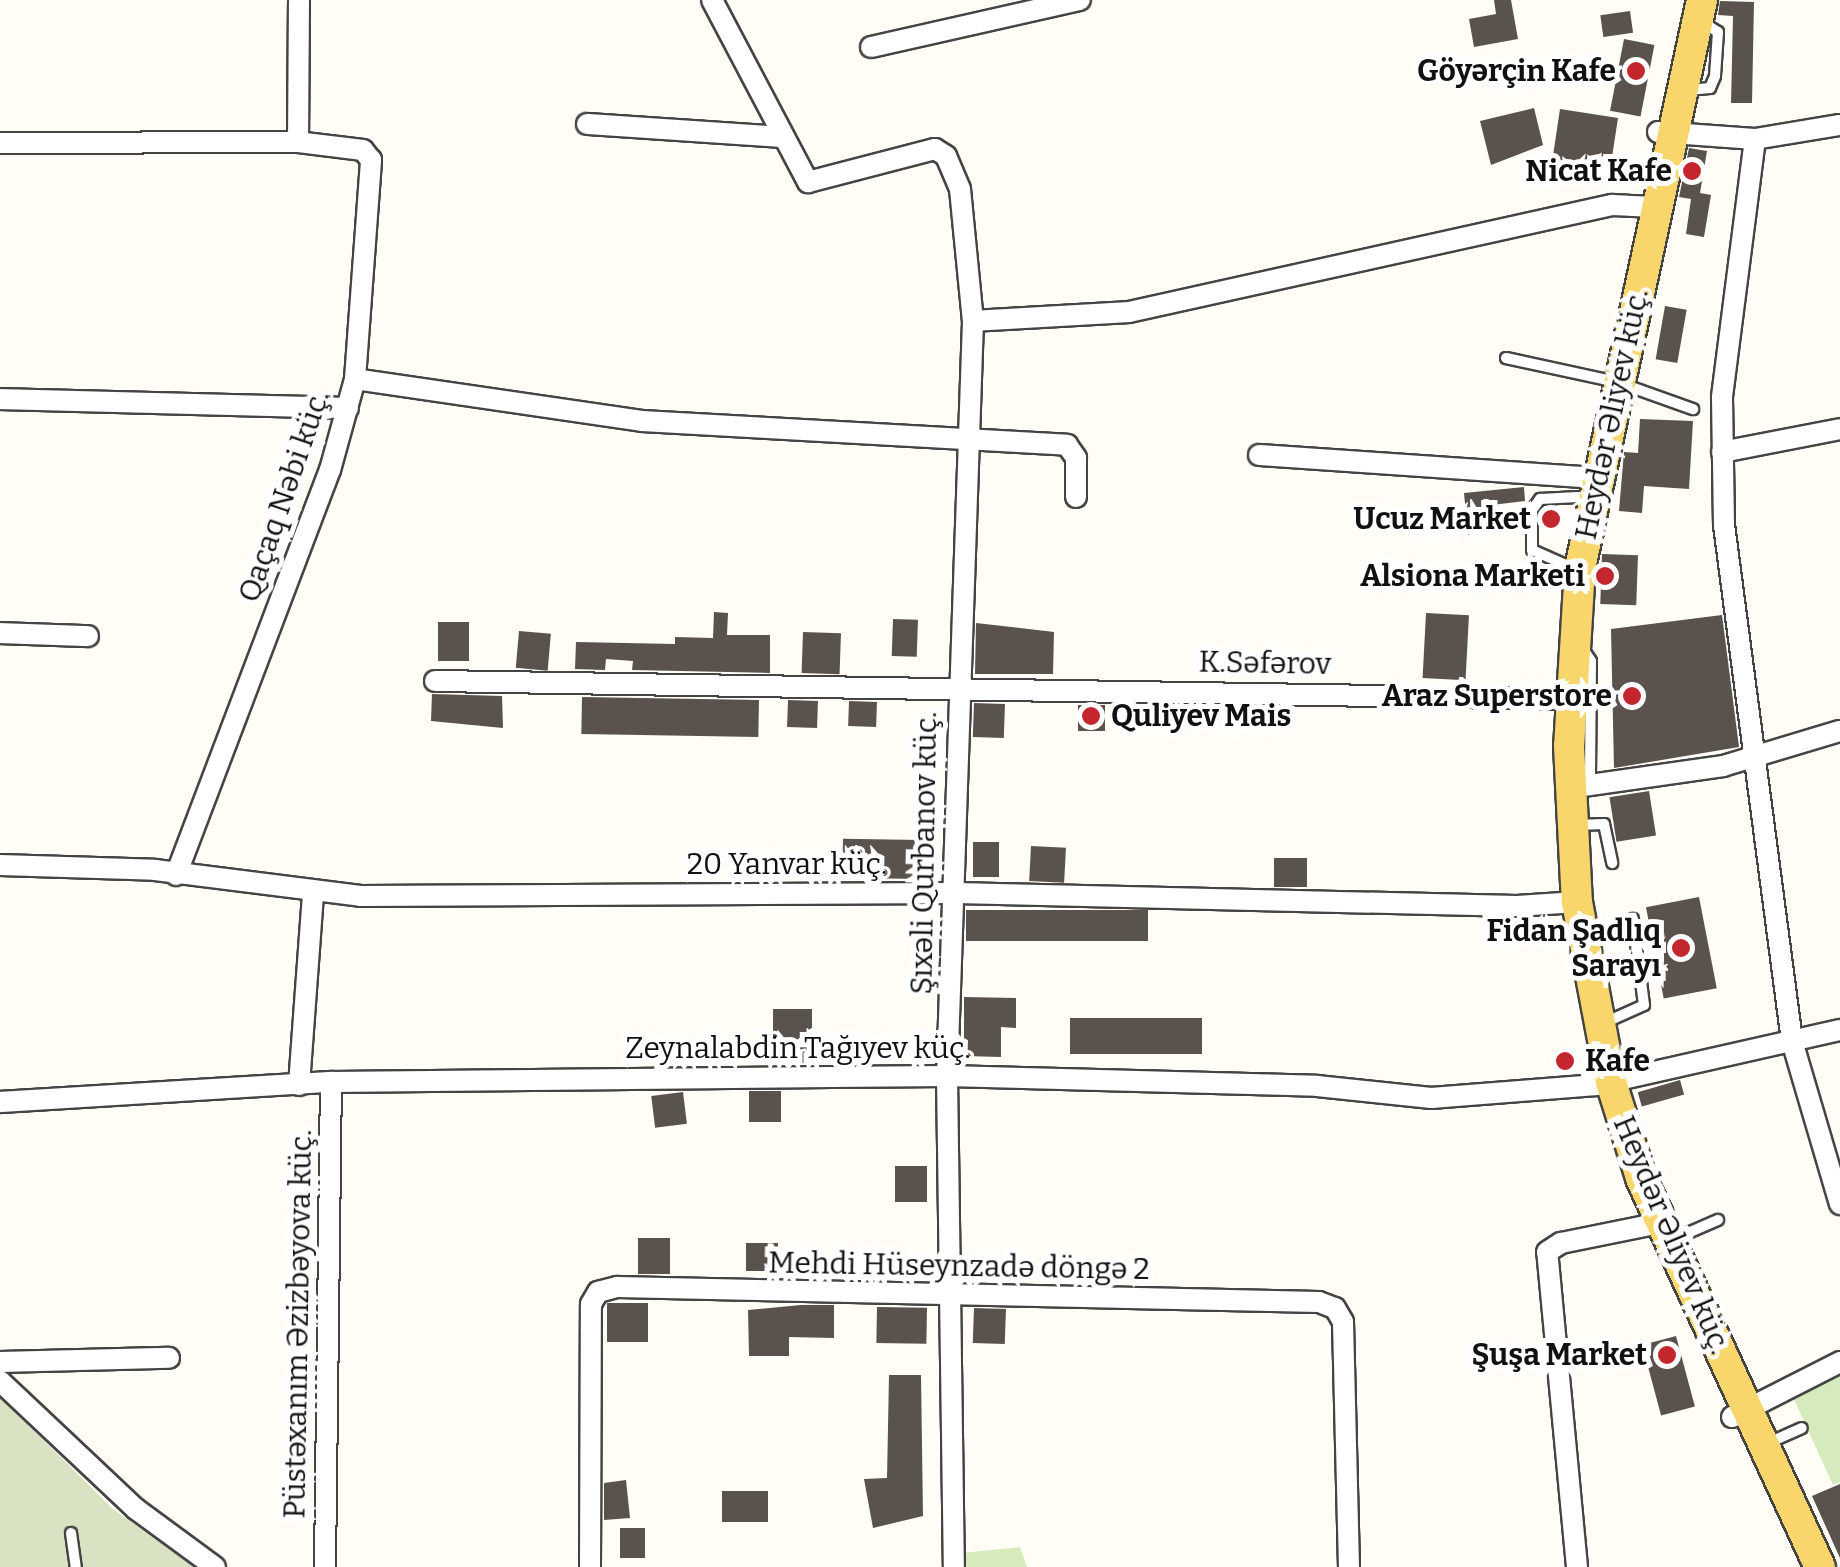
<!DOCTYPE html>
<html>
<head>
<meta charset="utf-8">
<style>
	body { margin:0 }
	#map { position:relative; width:1840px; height:1567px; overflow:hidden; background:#fffdf5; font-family:Bitter,serif }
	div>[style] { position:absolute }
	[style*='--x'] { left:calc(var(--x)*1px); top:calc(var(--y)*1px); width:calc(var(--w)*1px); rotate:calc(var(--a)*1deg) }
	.green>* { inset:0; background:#d5ebbd }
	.cemetery>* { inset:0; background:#d9e3c4 }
	.building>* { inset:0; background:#5a524d; transform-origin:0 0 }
	.roads { filter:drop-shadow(2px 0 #444) drop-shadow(-2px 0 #444) drop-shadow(0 2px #444) drop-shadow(0 -2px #444) }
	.lane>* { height:10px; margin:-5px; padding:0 5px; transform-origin:5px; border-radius:5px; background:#fff }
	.street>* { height:20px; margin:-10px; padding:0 10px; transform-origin:10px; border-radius:10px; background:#fff }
	.primary>* { height:30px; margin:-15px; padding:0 15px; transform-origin:15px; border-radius:15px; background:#f9d66b }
	.dots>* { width:28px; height:28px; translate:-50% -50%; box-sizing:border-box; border:5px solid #fff; border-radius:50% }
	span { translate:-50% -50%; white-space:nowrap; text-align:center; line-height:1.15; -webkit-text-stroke:10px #fff; paint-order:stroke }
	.poi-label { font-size:30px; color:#111; font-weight:700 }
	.right { translate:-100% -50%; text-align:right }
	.left { translate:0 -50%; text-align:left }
	.street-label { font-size:30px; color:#111 }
</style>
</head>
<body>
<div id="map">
	<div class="green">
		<div style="clip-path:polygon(1840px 1370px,1840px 1482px,1833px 1485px,1791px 1393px)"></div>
		<div style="clip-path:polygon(1020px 1547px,1027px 1567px,963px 1567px,962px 1553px)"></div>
	</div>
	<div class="cemetery">
		<div style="clip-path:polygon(0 1397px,113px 1509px,195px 1567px,0 1567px)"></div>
	</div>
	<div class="building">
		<div style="clip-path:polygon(1494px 0,1511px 0,1518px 39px,1474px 47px,1469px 19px,1496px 14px)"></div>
		<div style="clip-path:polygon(1720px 1px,1754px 2px,1752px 103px,1731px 103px,1733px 16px,1718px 15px)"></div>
		<div style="left:1630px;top:11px;width:22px;height:30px;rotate:82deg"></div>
		<div style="left:1624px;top:39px;width:31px;height:73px;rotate:11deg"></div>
		<div style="clip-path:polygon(1534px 108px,1543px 145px,1491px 165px,1480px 121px)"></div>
		<div style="clip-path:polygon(1560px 109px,1618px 118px,1612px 157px,1551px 169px)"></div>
		<div style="clip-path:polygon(1689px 148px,1707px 151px,1700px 193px,1711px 195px,1704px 237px,1686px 234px,1691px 199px,1679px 197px)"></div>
		<div style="left:1665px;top:306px;width:22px;height:54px;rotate:10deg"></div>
		<div style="clip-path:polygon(1640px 419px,1693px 421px,1689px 489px,1644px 486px,1642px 513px,1619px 511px,1624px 452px,1638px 453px)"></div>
		<div style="clip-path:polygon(1524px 487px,1525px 501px,1492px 505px,1494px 532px,1468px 535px,1464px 493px)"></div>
		<div style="left:1545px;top:508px;width:16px;height:19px;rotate:7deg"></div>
		<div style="left:1602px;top:554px;width:36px;height:50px;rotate:2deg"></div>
		<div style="clip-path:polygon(714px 612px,728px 613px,727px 635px,770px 635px,770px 673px,632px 670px,633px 661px,606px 659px,605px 670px,575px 669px,576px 642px,675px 644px,675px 637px,713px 638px)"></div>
		<div style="left:1426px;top:613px;width:43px;height:65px;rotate:3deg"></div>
		<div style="clip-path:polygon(1722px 615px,1739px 747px,1614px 768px,1611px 629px)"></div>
		<div style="left:893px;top:619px;width:25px;height:37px;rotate:2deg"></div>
		<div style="left:438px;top:622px;width:31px;height:39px"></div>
		<div style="clip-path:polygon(976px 623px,1054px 632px,1053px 674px,975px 674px)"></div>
		<div style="left:519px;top:631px;width:32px;height:37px;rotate:5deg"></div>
		<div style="left:803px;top:632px;width:38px;height:41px;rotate:2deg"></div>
		<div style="clip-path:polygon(432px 694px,502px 696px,503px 728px,431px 721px)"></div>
		<div style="left:582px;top:697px;width:177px;height:37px;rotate:1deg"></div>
		<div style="left:788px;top:700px;width:30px;height:27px;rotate:2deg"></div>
		<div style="left:849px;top:701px;width:28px;height:25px;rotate:2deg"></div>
		<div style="left:974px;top:703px;width:31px;height:34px;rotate:2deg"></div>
		<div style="left:1078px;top:705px;width:27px;height:26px"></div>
		<div style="left:1649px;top:791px;width:45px;height:40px;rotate:81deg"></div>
		<div style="left:920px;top:840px;width:39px;height:77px;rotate:91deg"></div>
		<div style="left:973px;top:842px;width:26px;height:35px"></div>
		<div style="left:1031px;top:846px;width:35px;height:35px;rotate:3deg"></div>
		<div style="left:1274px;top:858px;width:33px;height:29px"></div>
		<div style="left:1699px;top:897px;width:93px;height:54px;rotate:79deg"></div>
		<div style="left:966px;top:910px;width:182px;height:31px"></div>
		<div style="clip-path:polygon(964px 997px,1016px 998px,1016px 1028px,1001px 1027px,1001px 1057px,964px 1056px)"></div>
		<div style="left:773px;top:1009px;width:39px;height:54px"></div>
		<div style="left:1070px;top:1018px;width:132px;height:36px"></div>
		<div style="left:1680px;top:1080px;width:15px;height:44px;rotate:74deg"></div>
		<div style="left:781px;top:1091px;width:31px;height:32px;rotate:90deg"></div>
		<div style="left:683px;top:1092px;width:32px;height:32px;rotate:83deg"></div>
		<div style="left:895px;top:1166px;width:32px;height:36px"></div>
		<div style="left:638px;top:1238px;width:32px;height:36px"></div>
		<div style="left:746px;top:1243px;width:32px;height:28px"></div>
		<div style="left:648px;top:1303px;width:39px;height:41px;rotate:90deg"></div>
		<div style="clip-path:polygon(801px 1305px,834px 1305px,834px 1338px,789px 1337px,789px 1356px,749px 1356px,748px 1310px)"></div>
		<div style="left:877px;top:1307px;width:50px;height:36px;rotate:1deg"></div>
		<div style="left:974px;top:1308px;width:32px;height:35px;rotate:2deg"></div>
		<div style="left:1676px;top:1336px;width:73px;height:35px;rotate:75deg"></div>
		<div style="clip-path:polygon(889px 1375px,921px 1375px,923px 1516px,873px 1528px,864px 1479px,887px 1478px)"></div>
		<div style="clip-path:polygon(626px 1480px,630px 1518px,604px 1520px,604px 1483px)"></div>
		<div style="clip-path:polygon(1840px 1484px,1840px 1558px,1812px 1496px)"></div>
		<div style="left:722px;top:1491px;width:46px;height:31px"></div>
		<div style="left:620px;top:1528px;width:25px;height:30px"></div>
	</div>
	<div class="roads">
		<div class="lane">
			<div style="--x:1688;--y:90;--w:22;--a:-5"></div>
			<div style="--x:1710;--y:88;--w:13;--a:-67"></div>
			<div style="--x:1715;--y:76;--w:44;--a:-86.1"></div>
			<div style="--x:1718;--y:32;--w:19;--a:-148"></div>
			<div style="--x:1506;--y:358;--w:114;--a:12.2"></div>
			<div style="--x:1617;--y:382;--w:81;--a:19.6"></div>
			<div style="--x:1566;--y:565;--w:37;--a:-156"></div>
			<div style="--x:1532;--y:550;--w:40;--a:-90"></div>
			<div style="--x:1532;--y:510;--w:14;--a:-54"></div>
			<div style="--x:1540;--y:499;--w:38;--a:-3"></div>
			<div style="--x:1581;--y:646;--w:18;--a:56"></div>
			<div style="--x:1591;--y:661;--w:124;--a:90.5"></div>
			<div style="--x:1577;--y:825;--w:27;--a:-2"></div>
			<div style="--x:1604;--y:824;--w:40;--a:78"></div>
			<div style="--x:1604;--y:1023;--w:44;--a:-24.2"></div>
			<div style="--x:1644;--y:1005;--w:87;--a:-97.3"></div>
			<div style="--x:1674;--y:1239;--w:48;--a:-23.4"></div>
			<div style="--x:1766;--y:1444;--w:39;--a:-24"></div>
			<div style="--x:71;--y:1533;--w:34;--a:82"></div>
		</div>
		<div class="street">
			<div style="--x:712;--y:0;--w:206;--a:62.2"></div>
			<div style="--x:808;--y:182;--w:131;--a:-14.6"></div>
			<div style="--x:935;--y:149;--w:13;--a:32"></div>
			<div style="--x:946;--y:156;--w:36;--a:67"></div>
			<div style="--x:960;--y:189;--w:133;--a:84.4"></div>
			<div style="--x:973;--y:321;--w:755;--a:91.97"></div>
			<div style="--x:947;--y:1076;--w:491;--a:89.2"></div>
			<div style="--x:871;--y:47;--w:214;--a:-12.7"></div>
			<div style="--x:587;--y:124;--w:197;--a:3.8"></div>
			<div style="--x:1658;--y:132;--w:97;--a:4.1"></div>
			<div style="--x:1755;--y:139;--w:86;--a:-9.4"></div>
			<div style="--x:1755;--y:139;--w:261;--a:97.3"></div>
			<div style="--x:1722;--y:398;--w:127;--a:89.1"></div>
			<div style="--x:1724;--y:525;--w:520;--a:82.49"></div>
			<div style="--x:1792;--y:1041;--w:170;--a:73.6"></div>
			<div style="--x:0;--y:143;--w:298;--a:-0.2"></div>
			<div style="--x:973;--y:321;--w:156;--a:-3.3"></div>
			<div style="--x:1129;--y:312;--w:495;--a:-12.5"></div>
			<div style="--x:1612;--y:205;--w:44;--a:2.6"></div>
			<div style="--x:355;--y:379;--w:290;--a:8.3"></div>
			<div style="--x:642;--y:421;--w:426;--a:3.2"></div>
			<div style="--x:1067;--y:445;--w:16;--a:55"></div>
			<div style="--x:1076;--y:458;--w:39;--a:90"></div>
			<div style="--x:0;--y:399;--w:348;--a:1.5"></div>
			<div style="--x:1722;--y:452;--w:120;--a:-11"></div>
			<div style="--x:1259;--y:455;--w:339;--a:3.9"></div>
			<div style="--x:0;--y:633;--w:88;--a:2"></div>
			<div style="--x:435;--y:681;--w:1135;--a:0.91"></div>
			<div style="--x:1569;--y:788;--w:156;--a:-8.1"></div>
			<div style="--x:1723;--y:766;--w:122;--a:-16.7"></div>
			<div style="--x:0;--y:865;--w:155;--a:1.8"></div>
			<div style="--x:155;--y:870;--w:207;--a:7.2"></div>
			<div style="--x:360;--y:896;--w:596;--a:-0.29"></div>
			<div style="--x:956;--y:893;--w:561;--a:1.33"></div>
			<div style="--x:1517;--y:906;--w:60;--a:-3.8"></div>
			<div style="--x:176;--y:875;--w:433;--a:-69.2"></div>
			<div style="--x:330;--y:470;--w:94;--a:-74.6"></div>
			<div style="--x:355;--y:379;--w:220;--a:-85.8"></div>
			<div style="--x:371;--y:160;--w:13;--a:-129"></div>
			<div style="--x:363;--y:150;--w:65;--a:-173"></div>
			<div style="--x:298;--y:142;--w:142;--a:-89.6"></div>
			<div style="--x:299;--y:1085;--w:193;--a:-85.8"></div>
			<div style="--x:0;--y:1102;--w:332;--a:-3.5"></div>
			<div style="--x:331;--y:1082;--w:616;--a:-0.56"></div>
			<div style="--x:947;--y:1076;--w:370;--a:1.5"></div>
			<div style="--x:1317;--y:1086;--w:115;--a:6"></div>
			<div style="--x:1431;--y:1098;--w:166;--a:-4.5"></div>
			<div style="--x:1596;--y:1085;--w:250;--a:-12.7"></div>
			<div style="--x:0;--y:1362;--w:169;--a:-1.4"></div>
			<div style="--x:0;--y:1381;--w:187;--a:43.3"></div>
			<div style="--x:136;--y:1509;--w:98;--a:36.3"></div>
			<div style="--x:1732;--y:1417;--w:121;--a:-27"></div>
			<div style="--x:325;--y:1567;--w:485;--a:-89.3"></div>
			<div style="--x:590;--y:1567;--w:263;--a:-89.8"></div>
			<div style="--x:591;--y:1304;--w:14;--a:-60"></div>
			<div style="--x:598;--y:1292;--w:20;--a:-15"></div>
			<div style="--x:617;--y:1287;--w:702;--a:1.22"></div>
			<div style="--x:1319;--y:1302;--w:17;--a:21"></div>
			<div style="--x:1335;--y:1308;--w:16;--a:60"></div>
			<div style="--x:1343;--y:1322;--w:245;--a:88.6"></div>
			<div style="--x:1577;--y:1567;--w:316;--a:-95.4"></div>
			<div style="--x:1547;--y:1252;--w:17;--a:-33"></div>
			<div style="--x:1561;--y:1243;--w:101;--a:-11.4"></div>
		</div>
		<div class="primary">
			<div style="--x:1702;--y:0;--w:581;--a:102.12"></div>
			<div style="--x:1580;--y:568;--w:178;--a:93.5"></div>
			<div style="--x:1569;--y:746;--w:156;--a:87.1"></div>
			<div style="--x:1577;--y:902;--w:183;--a:79.3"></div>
			<div style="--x:1611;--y:1082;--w:101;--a:72.6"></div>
			<div style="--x:1641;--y:1178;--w:428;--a:65.3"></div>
		</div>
	</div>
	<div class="dots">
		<div style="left:1636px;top:71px;background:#c4262e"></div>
		<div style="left:1692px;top:171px;background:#c4262e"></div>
		<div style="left:1551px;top:519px;background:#c4262e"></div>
		<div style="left:1605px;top:576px;background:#c4262e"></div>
		<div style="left:1632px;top:696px;background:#c4262e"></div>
		<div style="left:1091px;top:716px;background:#c4262e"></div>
		<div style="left:1681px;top:948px;background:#c4262e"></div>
		<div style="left:1565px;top:1061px;background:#c4262e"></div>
		<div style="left:1667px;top:1355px;background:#c4262e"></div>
	</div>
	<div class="poi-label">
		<span class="right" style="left:1616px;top:71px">Göyərçin Kafe</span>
		<span class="right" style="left:1672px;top:171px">Nicat Kafe</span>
		<span class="right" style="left:1531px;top:519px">Ucuz Market</span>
		<span class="right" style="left:1585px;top:576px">Alsiona Marketi</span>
		<span class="right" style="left:1612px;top:696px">Araz Superstore</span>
		<span class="left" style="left:1111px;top:716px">Quliyev Mais</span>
		<span class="right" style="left:1661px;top:948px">Fidan Şadlıq<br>Sarayı</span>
		<span class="left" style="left:1585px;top:1061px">Kafe</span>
		<span class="right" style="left:1647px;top:1355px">Şuşa Market</span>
	</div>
	<div class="street-label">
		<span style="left:1612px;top:414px;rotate:-78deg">Heydər Əliyev küç.</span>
		<span style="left:284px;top:496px;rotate:-71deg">Qaçaq Nəbi küç.</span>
		<span style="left:1265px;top:663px;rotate:1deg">K.Səfərov</span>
		<span style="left:924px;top:853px;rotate:-89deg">Şıxəli Qurbanov küç.</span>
		<span style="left:787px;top:864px">20 Yanvar küç.</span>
		<span style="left:798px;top:1048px">Zeynalabdin Tağıyev küç.</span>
		<span style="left:1672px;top:1235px;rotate:67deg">Heydər Əliyev küç.</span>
		<span style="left:959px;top:1266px;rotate:1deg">Mehdi Hüseynzadə döngə 2</span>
		<span style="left:298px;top:1324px;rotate:-89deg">Püstəxanım Əzizbəyova küç.</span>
	</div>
</div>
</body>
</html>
